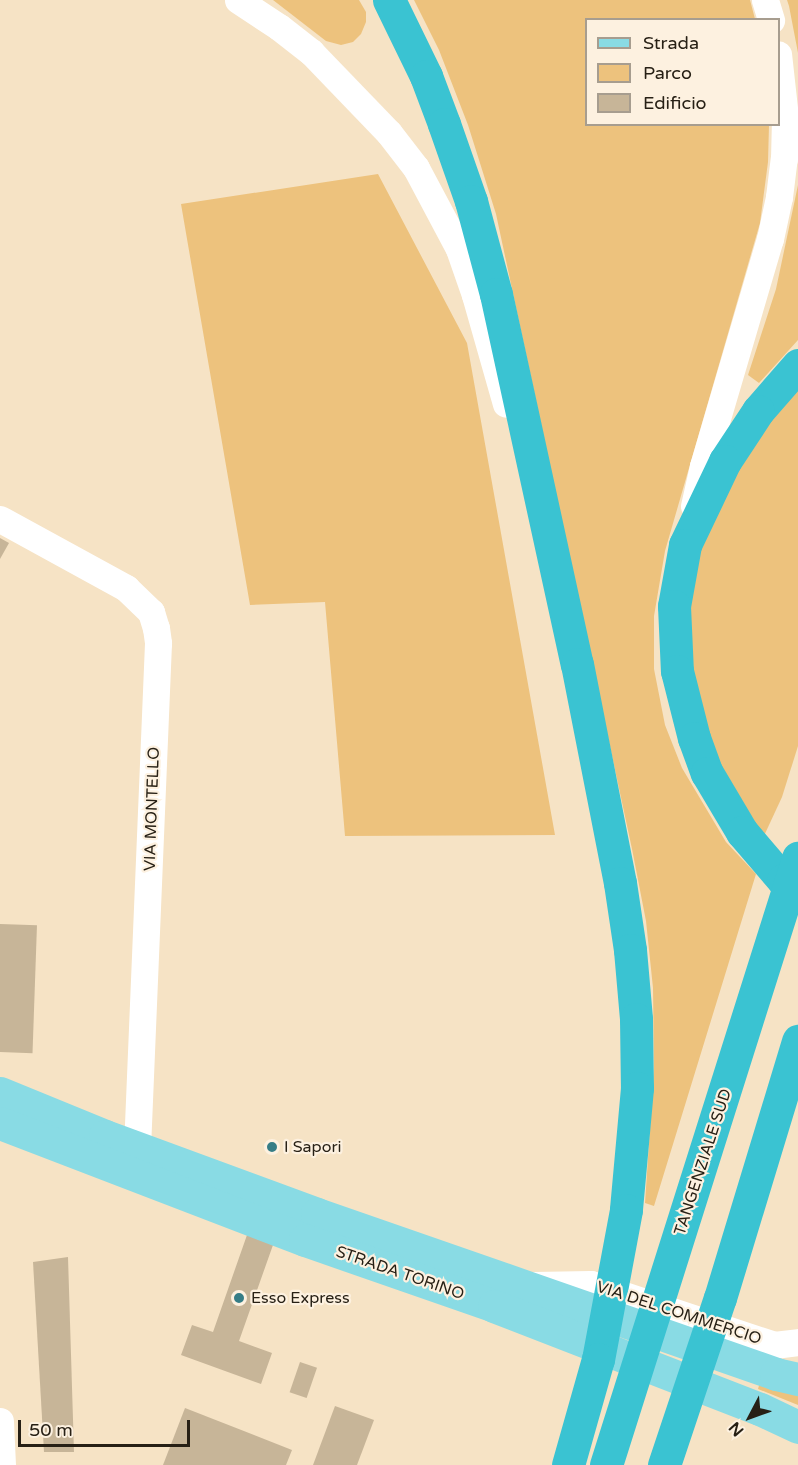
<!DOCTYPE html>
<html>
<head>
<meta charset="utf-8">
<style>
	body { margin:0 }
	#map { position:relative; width:798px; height:1465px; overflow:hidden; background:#f6e3c5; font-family:"Varela Round",sans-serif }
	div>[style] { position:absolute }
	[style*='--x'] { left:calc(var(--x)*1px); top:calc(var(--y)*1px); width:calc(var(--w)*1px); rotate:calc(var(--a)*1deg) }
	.green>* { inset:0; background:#edc27d }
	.building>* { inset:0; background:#c7b598; transform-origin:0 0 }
	.minor>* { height:27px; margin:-13.5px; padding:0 13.5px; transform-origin:13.5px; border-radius:13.5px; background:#fff }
	.primary>* { height:33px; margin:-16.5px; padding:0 16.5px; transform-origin:16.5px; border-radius:16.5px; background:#89dbe4 }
	.motorway>* { height:33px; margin:-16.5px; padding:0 16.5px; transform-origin:16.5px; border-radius:16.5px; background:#3ac3d2 }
	.dots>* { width:16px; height:16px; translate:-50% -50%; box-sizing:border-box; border:3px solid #fdf1e0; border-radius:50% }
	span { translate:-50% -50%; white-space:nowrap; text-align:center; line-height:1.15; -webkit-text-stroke:4.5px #fdf1e0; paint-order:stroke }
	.street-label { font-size:16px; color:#272015 }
	.poi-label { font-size:16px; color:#272015 }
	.left { translate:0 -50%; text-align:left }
	.legend { position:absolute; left:585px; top:18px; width:195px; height:108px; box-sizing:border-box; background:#fdf1e0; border:2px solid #a79d8f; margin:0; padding:8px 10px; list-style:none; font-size:18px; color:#272015 }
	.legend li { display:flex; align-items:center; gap:12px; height:30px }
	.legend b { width:30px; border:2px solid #a79d8f }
	.north { position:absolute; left:720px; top:1387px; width:60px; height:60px; -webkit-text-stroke:4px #fdf1e0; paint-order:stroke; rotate:229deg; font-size:16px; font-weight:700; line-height:24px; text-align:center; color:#272015 }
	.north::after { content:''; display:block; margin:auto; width:21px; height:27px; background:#272015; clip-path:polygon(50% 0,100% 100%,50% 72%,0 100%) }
	.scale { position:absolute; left:18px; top:1420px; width:172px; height:27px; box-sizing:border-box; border:3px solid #272015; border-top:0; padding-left:8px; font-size:18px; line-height:21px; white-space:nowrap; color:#272015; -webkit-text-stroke:4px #fdf1e0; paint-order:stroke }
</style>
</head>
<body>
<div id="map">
	<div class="green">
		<div style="clip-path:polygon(273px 0,359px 0,366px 12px,366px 22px,361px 34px,353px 42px,341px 45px,326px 41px)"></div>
		<div style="clip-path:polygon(414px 0,750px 0,755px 19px,586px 20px,586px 124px,769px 125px,768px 162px,760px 223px,665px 551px,654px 616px,654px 669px,665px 725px,682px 768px,726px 842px,756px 874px,654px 1206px,645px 1203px,654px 1068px,653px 988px,646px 921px,632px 849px,496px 214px,468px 125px,439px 50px)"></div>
		<div style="clip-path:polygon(787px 0,798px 0,798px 53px,789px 6px)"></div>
		<div style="clip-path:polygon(378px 174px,467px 343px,555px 835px,345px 836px,325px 602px,250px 605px,181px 204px)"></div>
		<div style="clip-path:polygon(798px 185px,798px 340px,759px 383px,748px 375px,776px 289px)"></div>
		<div style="clip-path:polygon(798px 387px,798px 746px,782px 797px,763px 838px,738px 803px,696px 709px,684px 615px,696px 562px,713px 514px,739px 466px,772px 416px)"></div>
		<div style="clip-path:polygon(760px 1382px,798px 1395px,798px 1405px,758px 1389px)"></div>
	</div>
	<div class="building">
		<div style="clip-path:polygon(0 538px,9px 543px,0 559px)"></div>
		<div style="left:0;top:924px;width:37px;height:128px;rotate:2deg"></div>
		<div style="clip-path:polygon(247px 1235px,273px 1245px,239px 1341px,272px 1353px,261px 1384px,181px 1355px,192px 1325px,213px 1332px)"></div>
		<div style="clip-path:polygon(68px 1257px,74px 1452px,44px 1452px,33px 1262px)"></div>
		<div style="left:300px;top:1362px;width:18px;height:32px;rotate:19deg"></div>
		<div style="clip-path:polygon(335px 1406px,374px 1420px,357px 1465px,313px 1465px)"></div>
		<div style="clip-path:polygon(185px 1408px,292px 1450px,286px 1465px,163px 1465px)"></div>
	</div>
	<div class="minor">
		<div style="--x:238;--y:0;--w:49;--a:33.4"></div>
		<div style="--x:279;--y:27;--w:41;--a:38"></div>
		<div style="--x:311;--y:52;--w:112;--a:46.1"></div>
		<div style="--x:389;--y:133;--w:44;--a:52.4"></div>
		<div style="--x:416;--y:168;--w:92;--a:62"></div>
		<div style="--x:459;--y:249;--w:49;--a:70.8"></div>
		<div style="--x:475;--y:295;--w:113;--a:74.1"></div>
		<div style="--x:765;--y:0;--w:21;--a:73"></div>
		<div style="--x:694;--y:506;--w:41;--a:-77.3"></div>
		<div style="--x:703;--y:466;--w:237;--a:-73.6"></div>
		<div style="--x:770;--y:239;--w:43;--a:-77.9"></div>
		<div style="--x:779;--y:197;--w:38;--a:-83"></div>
		<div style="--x:784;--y:159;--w:42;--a:-88.6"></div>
		<div style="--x:785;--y:117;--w:63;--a:-96.3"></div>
		<div style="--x:0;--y:519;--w:144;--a:28.7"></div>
		<div style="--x:126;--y:588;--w:35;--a:44"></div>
		<div style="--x:151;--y:612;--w:17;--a:73"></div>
		<div style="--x:156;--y:628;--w:15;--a:82"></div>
		<div style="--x:158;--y:643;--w:505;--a:92.38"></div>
		<div style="--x:533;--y:1285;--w:58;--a:-1"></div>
		<div style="--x:591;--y:1284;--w:193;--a:18.4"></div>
		<div style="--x:774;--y:1345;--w:24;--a:-7"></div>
		<div style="--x:0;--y:1421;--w:44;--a:87.4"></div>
	</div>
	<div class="primary">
		<div style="--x:0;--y:1093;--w:113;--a:22.3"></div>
		<div style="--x:105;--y:1136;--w:226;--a:20.2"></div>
		<div style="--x:317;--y:1214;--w:486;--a:19.2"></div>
		<div style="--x:776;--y:1374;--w:23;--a:13"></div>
		<div style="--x:0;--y:1123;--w:327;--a:21"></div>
		<div style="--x:305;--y:1240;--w:200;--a:19.2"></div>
		<div style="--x:494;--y:1306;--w:285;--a:21.2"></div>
		<div style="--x:760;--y:1409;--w:42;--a:25.3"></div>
	</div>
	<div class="motorway">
		<div style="--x:389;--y:0;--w:85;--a:64"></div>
		<div style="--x:426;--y:76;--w:51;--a:69.4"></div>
		<div style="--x:444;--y:124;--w:82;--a:70.7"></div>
		<div style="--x:471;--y:201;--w:96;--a:75"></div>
		<div style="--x:496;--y:294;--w:379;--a:77.7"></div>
		<div style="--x:577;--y:664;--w:223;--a:78.9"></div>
		<div style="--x:620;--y:883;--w:68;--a:81.5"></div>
		<div style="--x:630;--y:950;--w:69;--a:85"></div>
		<div style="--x:636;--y:1019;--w:69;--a:89.2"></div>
		<div style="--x:637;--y:1088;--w:122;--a:95.2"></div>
		<div style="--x:626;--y:1210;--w:152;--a:100.6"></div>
		<div style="--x:598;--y:1359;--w:110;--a:105.8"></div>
		<div style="--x:798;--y:365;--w:61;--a:131"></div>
		<div style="--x:758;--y:411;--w:60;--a:123.4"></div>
		<div style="--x:725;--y:461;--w:93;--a:115.5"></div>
		<div style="--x:685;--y:545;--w:62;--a:100.2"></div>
		<div style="--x:674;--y:606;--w:65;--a:87.4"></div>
		<div style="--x:677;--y:671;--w:69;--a:75.8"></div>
		<div style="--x:694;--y:738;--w:37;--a:70"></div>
		<div style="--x:707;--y:773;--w:69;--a:59.3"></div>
		<div style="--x:742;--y:832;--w:63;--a:49.5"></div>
		<div style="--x:783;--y:880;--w:20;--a:41"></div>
		<div style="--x:606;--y:1465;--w:637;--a:-72.45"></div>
		<div style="--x:664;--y:1465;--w:176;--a:-71.5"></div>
		<div style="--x:720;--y:1298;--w:269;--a:-73.1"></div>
	</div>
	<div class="dots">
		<div style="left:272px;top:1147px;background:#367d86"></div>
		<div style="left:239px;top:1298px;background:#367d86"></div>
	</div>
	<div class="street-label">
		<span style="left:152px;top:809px;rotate:-88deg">VIA MONTELLO</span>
		<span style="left:703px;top:1162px;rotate:-72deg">TANGENZIALE SUD</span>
		<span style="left:400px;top:1273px;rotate:19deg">STRADA TORINO</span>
		<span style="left:679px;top:1313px;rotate:18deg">VIA DEL COMMERCIO</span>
	</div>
	<div class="poi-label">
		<span class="left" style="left:284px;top:1147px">I Sapori</span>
		<span class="left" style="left:251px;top:1298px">Esso Express</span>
	</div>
	<ul class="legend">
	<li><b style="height:8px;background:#89dbe4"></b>Strada</li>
	<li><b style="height:16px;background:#edc27d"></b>Parco</li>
	<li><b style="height:16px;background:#c7b598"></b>Edificio</li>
	</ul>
	<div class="north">N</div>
	<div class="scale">50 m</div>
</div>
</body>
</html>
